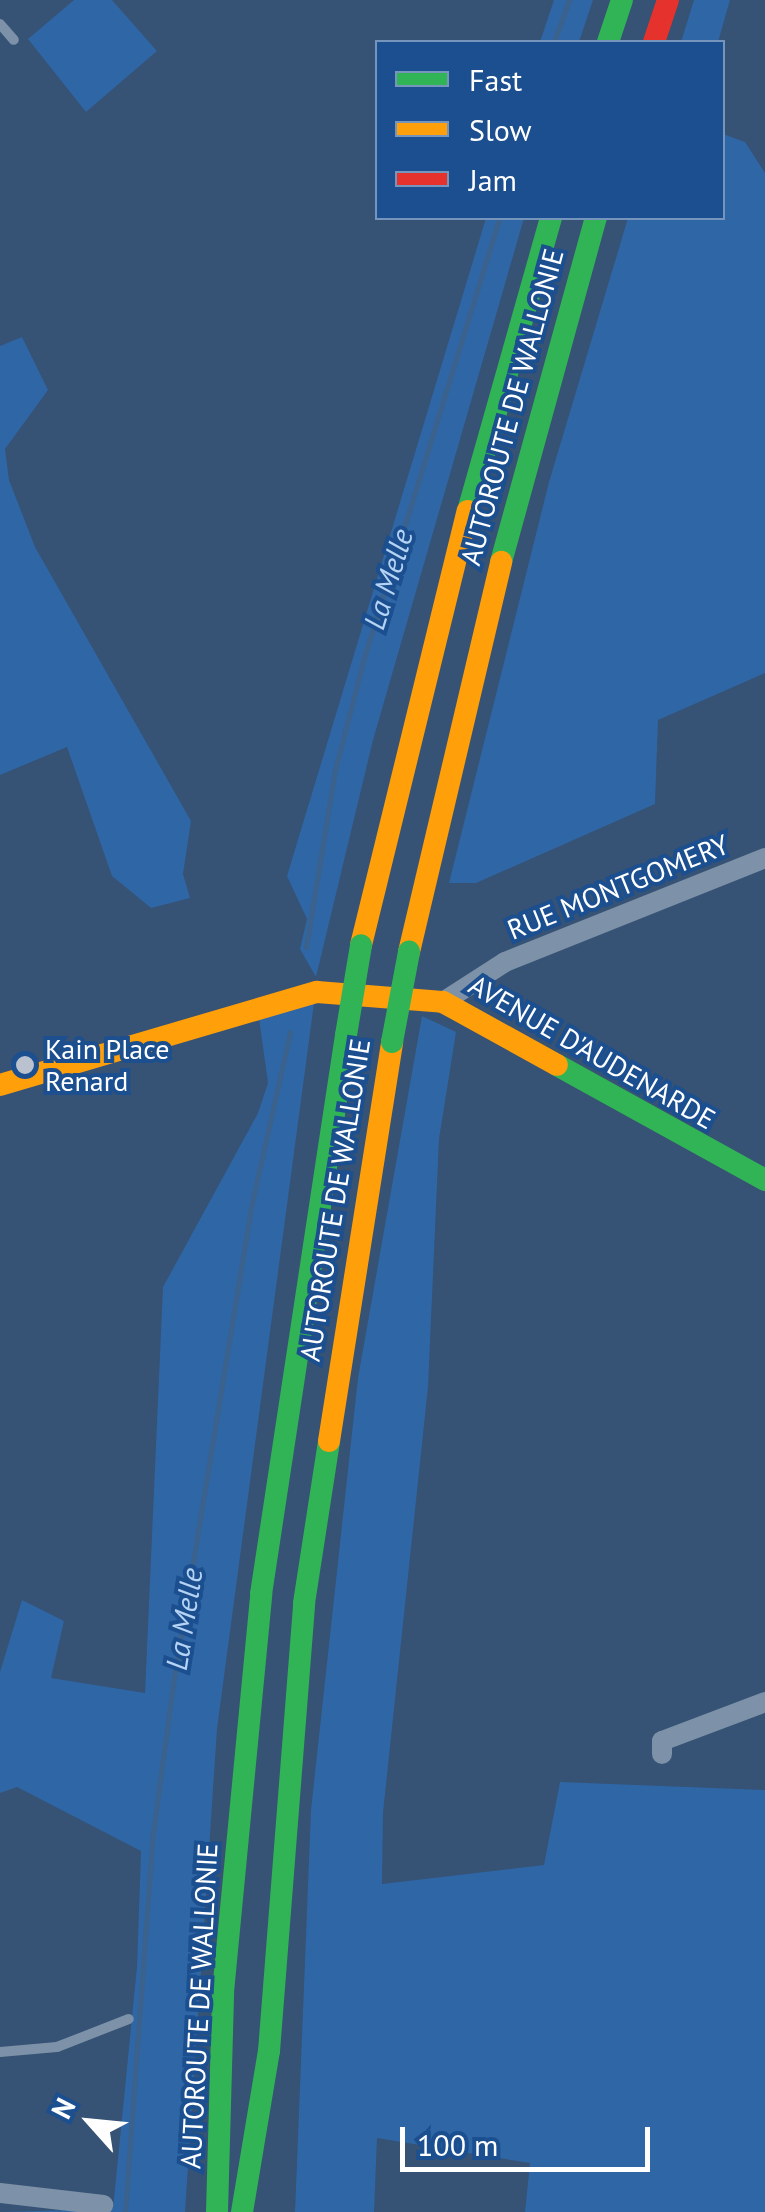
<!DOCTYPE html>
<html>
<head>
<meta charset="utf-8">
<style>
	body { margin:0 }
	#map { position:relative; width:765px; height:2212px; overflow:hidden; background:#365274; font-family:"PT Sans",sans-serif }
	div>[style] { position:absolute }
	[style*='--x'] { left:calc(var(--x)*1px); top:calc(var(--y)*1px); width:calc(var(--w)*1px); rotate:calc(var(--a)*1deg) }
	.green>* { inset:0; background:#2f66a5 }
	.stream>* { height:5px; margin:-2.5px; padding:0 2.5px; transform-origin:2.5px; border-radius:2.5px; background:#3b618d }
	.lane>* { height:10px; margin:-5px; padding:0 5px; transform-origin:5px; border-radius:5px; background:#7d92a8 }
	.street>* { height:20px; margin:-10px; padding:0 10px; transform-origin:10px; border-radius:10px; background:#7d92a8 }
	.fast>* { height:22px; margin:-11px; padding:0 11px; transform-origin:11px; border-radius:11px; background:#30b455 }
	.slow>* { height:22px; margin:-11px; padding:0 11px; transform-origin:11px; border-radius:11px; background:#ff9f0a }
	.jam>* { height:22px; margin:-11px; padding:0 11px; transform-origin:11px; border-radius:11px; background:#e5322d }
	.fast-bridge>* { height:22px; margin:-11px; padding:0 11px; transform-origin:11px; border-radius:11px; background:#30b455 }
	.dots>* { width:28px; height:28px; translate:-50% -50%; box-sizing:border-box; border:5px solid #1b4f8f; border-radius:50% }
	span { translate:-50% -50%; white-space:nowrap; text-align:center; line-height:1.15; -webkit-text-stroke:8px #1b4f8f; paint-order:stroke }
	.street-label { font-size:28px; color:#fff }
	.poi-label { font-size:28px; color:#fff }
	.left { translate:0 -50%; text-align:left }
	.water-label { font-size:30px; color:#b5d3f5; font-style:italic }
	.legend { position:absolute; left:375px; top:40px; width:350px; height:180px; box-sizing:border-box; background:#1b4f8f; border:2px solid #7695bc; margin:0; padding:12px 18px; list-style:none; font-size:30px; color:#fff }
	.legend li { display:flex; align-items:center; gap:20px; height:50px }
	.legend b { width:50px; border:2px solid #7695bc }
	.north { position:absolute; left:40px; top:2072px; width:100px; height:100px; -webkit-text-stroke:8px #1b4f8f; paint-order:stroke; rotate:297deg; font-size:28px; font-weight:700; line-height:40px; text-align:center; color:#fff }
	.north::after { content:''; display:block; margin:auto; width:35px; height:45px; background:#fff; clip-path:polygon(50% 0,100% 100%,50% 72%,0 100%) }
	.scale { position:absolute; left:400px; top:2127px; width:250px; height:45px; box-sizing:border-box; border:5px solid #fff; border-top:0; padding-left:12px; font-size:30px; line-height:35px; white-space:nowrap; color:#fff; -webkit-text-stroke:8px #1b4f8f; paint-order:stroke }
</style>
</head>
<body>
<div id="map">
	<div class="green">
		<div style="clip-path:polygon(74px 0,112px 0,157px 51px,86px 112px,28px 39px)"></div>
		<div style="clip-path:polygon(554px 0,593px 0,579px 42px,540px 42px)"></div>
		<div style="clip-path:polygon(694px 0,730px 0,718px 42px,681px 42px)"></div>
		<div style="clip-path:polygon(723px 134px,745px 142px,765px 173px,765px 673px,658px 720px,655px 804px,476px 883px,449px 883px,549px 482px,628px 218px,722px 218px)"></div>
		<div style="clip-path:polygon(486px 218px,524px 218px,373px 740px,316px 977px,300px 949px,307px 919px,287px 876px)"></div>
		<div style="clip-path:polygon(22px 337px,48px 390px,5px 449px,9px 480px,35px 547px,191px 821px,183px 874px,190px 898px,151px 908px,112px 876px,67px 747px,0 775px,0 346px)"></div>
		<div style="clip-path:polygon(314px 1003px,217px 1729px,185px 2212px,0 2212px,113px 2209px,137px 1967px,141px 1851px,17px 1787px,0 1793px,0 1672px,22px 1600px,64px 1621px,51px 1678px,145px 1693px,163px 1287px,258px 1113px,268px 1083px,258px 1011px)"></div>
		<div style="clip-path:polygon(422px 1016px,456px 1032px,439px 1139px,428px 1387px,383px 1813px,382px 1884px,544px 1865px,560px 1782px,765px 1790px,765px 2212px,525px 2212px,530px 2163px,377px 2138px,374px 2212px,295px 2212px,311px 1810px,358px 1378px)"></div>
	</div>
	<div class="stream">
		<div style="--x:554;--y:42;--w:45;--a:-70.3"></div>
		<div style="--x:306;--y:947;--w:179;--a:-80.7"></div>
		<div style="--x:335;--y:770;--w:116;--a:-75.5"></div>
		<div style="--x:364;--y:658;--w:460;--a:-72.9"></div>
		<div style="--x:125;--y:2212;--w:373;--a:-85.8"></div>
		<div style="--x:152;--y:1840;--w:157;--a:-82.3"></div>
		<div style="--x:173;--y:1684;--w:483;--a:-80.7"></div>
		<div style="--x:251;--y:1207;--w:179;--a:-77.4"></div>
	</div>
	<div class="lane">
		<div style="--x:0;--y:24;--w:21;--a:49"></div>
		<div style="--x:0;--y:2052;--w:57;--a:-5"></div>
		<div style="--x:57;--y:2047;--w:77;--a:-21.3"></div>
	</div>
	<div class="street">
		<div style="--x:443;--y:1002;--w:74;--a:-32.8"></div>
		<div style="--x:505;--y:962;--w:280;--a:-21.8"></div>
		<div style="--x:662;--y:1754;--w:13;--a:-90"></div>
		<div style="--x:662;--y:1741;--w:110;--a:-20.7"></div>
		<div style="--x:0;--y:2193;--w:104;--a:6.6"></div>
	</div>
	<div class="fast">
		<div style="--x:608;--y:42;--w:44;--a:-71.6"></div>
		<div style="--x:468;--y:511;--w:305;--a:-74.2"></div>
		<div style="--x:501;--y:562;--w:357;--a:-74.6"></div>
		<div style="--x:557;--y:1065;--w:238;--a:28.9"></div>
		<div style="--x:217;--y:2212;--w:220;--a:-88.4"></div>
		<div style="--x:223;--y:1992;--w:400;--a:-84.5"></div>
		<div style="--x:261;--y:1594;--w:565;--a:-81.35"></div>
		<div style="--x:242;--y:2212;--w:163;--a:-80.5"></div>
		<div style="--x:269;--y:2051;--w:449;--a:-85.5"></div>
		<div style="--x:304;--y:1603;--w:164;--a:-81.2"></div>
	</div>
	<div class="slow">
		<div style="--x:361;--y:945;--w:447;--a:-76.2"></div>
		<div style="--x:409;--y:952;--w:401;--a:-76.7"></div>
		<div style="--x:0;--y:1085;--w:330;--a:-16.4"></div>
		<div style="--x:317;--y:992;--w:126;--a:4.5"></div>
		<div style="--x:443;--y:1002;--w:130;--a:28.9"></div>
		<div style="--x:329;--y:1441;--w:404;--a:-81"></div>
	</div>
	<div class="jam">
		<div style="--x:654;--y:42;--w:44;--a:-71.6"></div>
	</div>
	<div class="fast-bridge">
		<div style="--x:346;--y:1035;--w:91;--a:-80.5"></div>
		<div style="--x:392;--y:1042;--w:92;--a:-79.3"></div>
	</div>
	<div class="dots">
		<div style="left:25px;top:1065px;background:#b9c2ce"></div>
	</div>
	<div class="street-label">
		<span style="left:512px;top:407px;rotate:-75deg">AUTOROUTE DE WALLONIE</span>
		<span style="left:618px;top:887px;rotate:-22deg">RUE MONTGOMERY</span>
		<span style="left:592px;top:1052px;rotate:30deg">AVENUE D'AUDENARDE</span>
		<span style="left:335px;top:1200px;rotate:-81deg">AUTOROUTE DE WALLONIE</span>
		<span style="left:199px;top:2006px;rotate:-87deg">AUTOROUTE DE WALLONIE</span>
	</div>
	<div class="poi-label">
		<span class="left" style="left:45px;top:1065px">Kain Place<br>Renard</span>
	</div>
	<div class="water-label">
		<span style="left:388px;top:579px;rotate:-73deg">La Melle</span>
		<span style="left:184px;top:1619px;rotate:-81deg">La Melle</span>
	</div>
	<ul class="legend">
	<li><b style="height:12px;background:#30b455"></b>Fast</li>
	<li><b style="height:12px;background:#ff9f0a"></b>Slow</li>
	<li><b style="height:12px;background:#e5322d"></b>Jam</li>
	</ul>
	<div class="north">N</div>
	<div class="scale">100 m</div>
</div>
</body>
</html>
